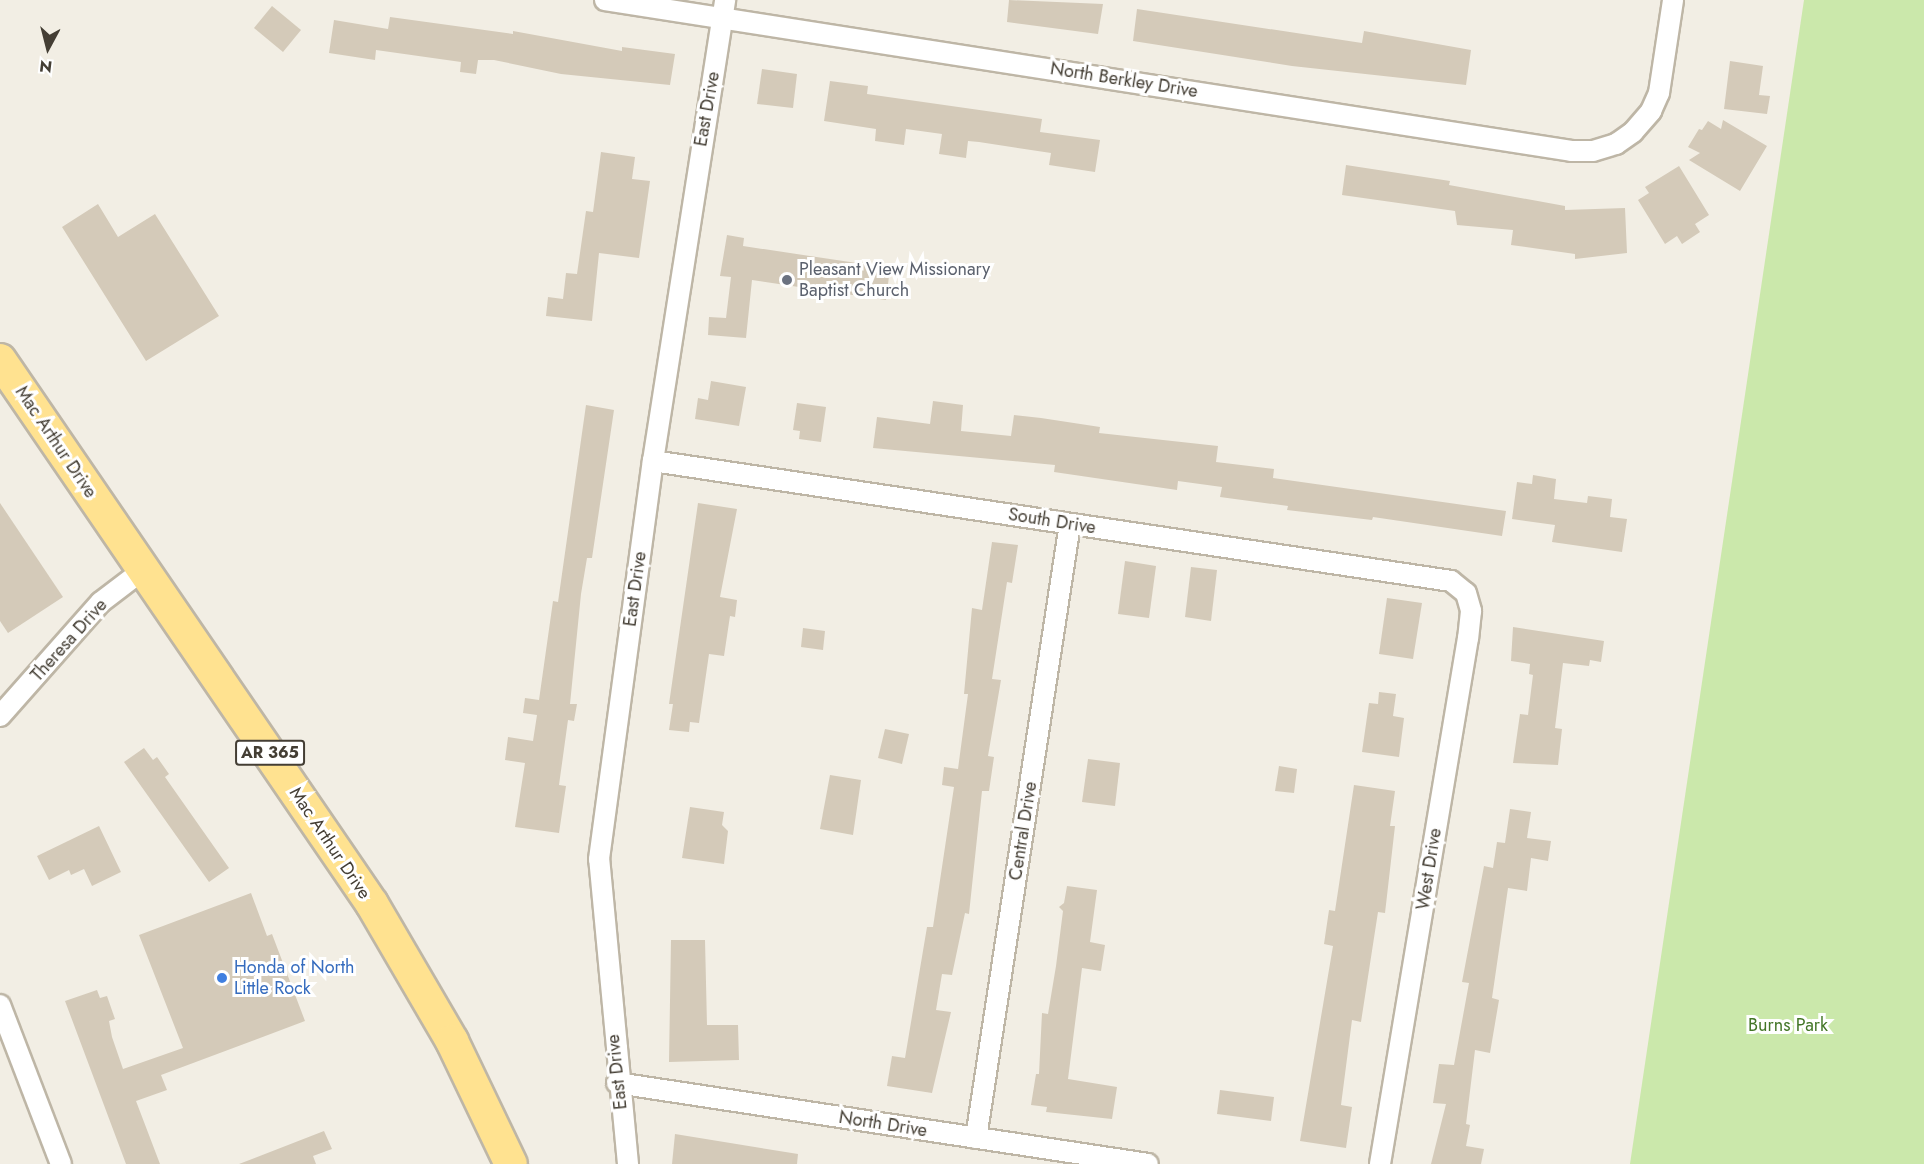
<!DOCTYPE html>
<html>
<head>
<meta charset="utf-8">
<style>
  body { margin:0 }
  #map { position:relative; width:1924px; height:1164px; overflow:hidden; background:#f2eee4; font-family:Jost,sans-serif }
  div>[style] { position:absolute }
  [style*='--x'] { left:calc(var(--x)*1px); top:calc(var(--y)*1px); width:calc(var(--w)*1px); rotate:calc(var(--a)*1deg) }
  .green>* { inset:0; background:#cbe8ab }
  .building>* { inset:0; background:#d4cab9 }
  .roads { filter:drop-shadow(2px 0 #beb6a6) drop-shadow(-2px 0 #beb6a6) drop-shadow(0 2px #beb6a6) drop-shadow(0 -2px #beb6a6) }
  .minor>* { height:20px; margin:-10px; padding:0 10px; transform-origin:10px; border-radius:10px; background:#fff }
  .primary>* { height:32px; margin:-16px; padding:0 16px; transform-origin:16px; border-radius:16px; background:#ffe290 }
  .dots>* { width:16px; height:16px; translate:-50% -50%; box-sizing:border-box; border:3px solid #fff; border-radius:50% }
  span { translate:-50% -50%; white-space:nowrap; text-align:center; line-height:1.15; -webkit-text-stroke:6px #fff; paint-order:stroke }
  .shield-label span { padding:2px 4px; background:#fff; border:2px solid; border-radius:4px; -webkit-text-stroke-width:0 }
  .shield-label { font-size:16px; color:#443e34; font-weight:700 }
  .street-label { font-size:18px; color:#443e34 }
  .worship-label { font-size:18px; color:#5b616d }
  .left { translate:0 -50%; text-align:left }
  .shop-label { font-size:18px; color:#366cbe }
  .park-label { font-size:18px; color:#437627 }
  .north { position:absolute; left:18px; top:18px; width:60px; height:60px; -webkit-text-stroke:4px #fff; paint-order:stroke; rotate:187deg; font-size:16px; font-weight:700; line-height:24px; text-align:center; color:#443e34 }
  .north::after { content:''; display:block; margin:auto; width:21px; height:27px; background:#443e34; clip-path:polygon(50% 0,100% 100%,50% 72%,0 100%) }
</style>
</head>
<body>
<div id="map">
  <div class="green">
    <div style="clip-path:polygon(1804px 0,1924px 0,1924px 1164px,1630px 1164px)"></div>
  </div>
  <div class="building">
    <div style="clip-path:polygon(1009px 0,1103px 4px,1098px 34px,1007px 22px)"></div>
    <div style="clip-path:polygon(272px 6px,301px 30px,283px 52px,254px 28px)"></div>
    <div style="clip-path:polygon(1137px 9px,1362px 43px,1364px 31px,1471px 50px,1466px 85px,1292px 66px,1133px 41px)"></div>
    <div style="clip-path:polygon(390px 17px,513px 34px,513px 31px,622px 51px,622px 47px,675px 54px,670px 85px,561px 74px,494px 60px,478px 60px,476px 74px,460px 72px,461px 62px,376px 50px,375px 60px,329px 53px,334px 20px,388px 29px)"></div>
    <div style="clip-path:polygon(1730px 61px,1763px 66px,1759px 95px,1770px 96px,1767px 114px,1724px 109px)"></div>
    <div style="clip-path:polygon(762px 69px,797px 74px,793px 108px,757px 104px)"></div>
    <div style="clip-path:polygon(830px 81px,868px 86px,867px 94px,1042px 119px,1040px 132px,1100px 140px,1095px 172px,1049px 165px,1051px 153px,979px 142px,968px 141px,966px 158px,939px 154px,942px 134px,906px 129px,904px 145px,875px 141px,876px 129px,824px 121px)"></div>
    <div style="clip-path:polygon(1723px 120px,1767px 146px,1740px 191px,1689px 160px,1700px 153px,1688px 147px,1699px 129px,1702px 130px,1708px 121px,1721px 129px)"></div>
    <div style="clip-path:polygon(601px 152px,635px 157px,632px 179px,650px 181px,639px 258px,599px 253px,592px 321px,546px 316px,548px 297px,563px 299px,566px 273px,577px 274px,586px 211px,593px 212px)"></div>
    <div style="clip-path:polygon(1346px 165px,1450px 181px,1449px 185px,1565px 206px,1565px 210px,1625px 208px,1627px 253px,1575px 259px,1575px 254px,1511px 245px,1513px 230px,1457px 225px,1455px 211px,1342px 195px)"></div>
    <div style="clip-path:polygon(1679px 166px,1709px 215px,1695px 224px,1700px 232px,1682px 244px,1677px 236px,1665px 244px,1638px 200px,1649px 193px,1645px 187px)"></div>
    <div style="clip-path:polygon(98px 204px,118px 237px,155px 214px,219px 316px,146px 361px,62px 227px)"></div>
    <div style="clip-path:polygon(727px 235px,744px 238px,743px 246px,890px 268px,886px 300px,752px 280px,746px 338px,708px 335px,709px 317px,726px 318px,731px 277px,720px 276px)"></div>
    <div style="clip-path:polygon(711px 381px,746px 387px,739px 426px,695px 419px,698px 398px,708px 400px)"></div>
    <div style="clip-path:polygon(933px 401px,963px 405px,961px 431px,1011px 436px,1014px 415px,1041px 418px,1100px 427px,1099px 433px,1218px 446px,1216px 462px,1274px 469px,1273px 478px,1506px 511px,1502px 536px,1373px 517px,1372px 520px,1287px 510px,1288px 506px,1220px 497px,1222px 487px,1178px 481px,1177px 490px,1054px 472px,1055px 465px,873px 448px,877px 417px,930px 424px)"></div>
    <div style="clip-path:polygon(797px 403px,826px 407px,821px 442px,799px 439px,800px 431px,793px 430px)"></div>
    <div style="clip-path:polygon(586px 405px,614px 410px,592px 558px,587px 558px,581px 594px,570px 704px,577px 704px,574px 721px,568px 720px,559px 785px,566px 786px,559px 833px,515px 827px,525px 763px,505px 760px,508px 737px,533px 741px,537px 715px,523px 713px,525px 698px,539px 700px,553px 601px,558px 602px)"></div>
    <div style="clip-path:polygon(1533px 475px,1556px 479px,1554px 499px,1587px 503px,1588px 496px,1612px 499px,1610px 517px,1627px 519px,1622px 552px,1552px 542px,1555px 525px,1512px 519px,1517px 482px,1532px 484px)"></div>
    <div style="clip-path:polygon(0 503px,63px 597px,8px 633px,0 621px)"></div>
    <div style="clip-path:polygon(698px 503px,737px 509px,720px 597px,737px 600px,735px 617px,730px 616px,724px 656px,709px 654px,699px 723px,690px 722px,689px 732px,669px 730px,673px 704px,669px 704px)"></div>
    <div style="clip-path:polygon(992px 542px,1018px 545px,1012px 583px,1007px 582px,992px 679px,1001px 680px,988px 756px,994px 757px,989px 791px,982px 791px,969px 914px,965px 913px,952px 975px,942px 974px,936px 1010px,951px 1012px,932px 1093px,887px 1086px,892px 1056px,905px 1058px,927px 927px,933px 927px,954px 787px,942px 785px,944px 767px,958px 769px,968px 694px,964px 694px,972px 608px,982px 610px)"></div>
    <div style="clip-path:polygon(1125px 561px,1156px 566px,1149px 618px,1118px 614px)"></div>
    <div style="clip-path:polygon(1191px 567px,1217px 570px,1211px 621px,1185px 617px)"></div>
    <div style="clip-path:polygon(1387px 598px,1422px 603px,1413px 659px,1379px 654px)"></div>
    <div style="clip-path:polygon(1513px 627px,1604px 641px,1601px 662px,1590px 660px,1589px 666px,1563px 663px,1555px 728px,1562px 729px,1558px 765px,1513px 763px,1520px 714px,1528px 715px,1533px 675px,1529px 674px,1530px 664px,1511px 661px)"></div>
    <div style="clip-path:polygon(803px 628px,825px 631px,823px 650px,801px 647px)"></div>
    <div style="clip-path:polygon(1379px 692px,1396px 694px,1393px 716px,1404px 718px,1399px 757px,1362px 752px,1369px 703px,1378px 704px)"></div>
    <div style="clip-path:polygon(885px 729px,909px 734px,902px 764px,878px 758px)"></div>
    <div style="clip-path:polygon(144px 748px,153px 760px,157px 757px,169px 774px,165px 777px,229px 868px,209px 882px,124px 762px)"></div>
    <div style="clip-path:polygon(1088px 759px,1120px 763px,1115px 806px,1082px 802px)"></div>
    <div style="clip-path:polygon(1279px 766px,1297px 769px,1294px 793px,1275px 791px)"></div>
    <div style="clip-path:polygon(830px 775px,861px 780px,853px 835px,820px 829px)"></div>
    <div style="clip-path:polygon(1354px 785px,1395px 791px,1390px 826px,1395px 826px,1385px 913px,1378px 912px,1361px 1022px,1352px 1020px,1341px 1105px,1352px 1107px,1346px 1148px,1300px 1141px,1333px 946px,1324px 944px,1329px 910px,1335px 911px)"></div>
    <div style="clip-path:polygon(690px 807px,724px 812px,722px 825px,728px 831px,724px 864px,682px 858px)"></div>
    <div style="clip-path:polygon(1510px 809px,1531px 812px,1527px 838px,1551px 841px,1548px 861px,1531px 858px,1527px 891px,1508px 888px,1492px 998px,1499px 1000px,1490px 1053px,1475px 1050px,1466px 1124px,1470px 1125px,1466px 1146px,1484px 1149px,1481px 1164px,1431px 1164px,1446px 1104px,1433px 1103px,1439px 1064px,1454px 1065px,1469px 983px,1462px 982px,1484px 866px,1493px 868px,1497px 842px,1505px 843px)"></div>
    <div style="clip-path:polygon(99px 826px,121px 872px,92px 886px,84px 869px,71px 875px,69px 870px,49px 880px,37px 856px)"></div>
    <div style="clip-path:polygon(1067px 886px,1097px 890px,1090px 942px,1105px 945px,1101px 971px,1082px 968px,1068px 1079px,1117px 1087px,1112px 1119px,1046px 1112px,1047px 1107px,1031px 1105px,1036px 1074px,1039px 1074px,1042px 1013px,1048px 1014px,1056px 966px,1063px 911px,1059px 907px,1064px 903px)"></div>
    <div style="clip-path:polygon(251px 893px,267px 936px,272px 934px,305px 1021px,161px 1075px,167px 1090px,136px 1101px,160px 1164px,126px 1164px,65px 1001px,97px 990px,100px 998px,107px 996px,115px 1019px,109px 1021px,112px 1037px,123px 1069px,183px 1048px,139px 935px)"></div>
    <div style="clip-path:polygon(671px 940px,705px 940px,707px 1025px,738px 1025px,739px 1060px,669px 1062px)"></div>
    <div style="clip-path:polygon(1220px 1090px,1274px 1097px,1271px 1121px,1217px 1114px)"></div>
    <div style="clip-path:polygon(324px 1131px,332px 1149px,313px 1156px,316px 1164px,239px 1164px)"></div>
    <div style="clip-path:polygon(675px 1134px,798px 1154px,797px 1164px,672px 1164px)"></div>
  </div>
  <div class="roads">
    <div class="minor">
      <div style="--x:605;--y:0;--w:978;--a:8.88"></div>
      <div style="--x:1571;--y:151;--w:22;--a:0"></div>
      <div style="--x:1593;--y:151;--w:24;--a:-17"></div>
      <div style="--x:1616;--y:144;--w:21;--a:-35"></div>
      <div style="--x:1633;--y:132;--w:28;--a:-49"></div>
      <div style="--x:1651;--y:111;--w:20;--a:-66"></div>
      <div style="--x:1659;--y:93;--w:94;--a:-81.4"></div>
      <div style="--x:653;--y:461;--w:807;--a:8.55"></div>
      <div style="--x:1451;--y:581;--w:19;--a:39"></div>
      <div style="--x:1466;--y:593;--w:19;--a:74"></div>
      <div style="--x:1471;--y:611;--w:27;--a:96"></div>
      <div style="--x:1468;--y:638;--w:533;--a:99.5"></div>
      <div style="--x:0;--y:716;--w:152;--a:-48.5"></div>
      <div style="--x:101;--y:602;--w:53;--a:-37.3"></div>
      <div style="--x:0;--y:1005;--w:170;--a:69"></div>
      <div style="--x:617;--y:1083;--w:537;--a:8.67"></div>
      <div style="--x:976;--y:1138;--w:621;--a:-81.3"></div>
      <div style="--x:628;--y:1164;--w:306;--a:-95.4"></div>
      <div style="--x:599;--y:859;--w:402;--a:-82.3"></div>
      <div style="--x:653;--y:461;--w:467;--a:-81.1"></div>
    </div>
    <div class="primary">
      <div style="--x:0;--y:360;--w:659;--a:55.63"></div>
      <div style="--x:372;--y:904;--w:159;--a:59.7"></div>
      <div style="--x:452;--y:1041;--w:136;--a:64.4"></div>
    </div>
  </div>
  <div class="dots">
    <div style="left:787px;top:280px;background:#6b7280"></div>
    <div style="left:222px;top:978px;background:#3f7fe0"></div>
  </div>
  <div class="shield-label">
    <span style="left:270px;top:753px">AR 365</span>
  </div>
  <div class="street-label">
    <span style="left:1124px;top:80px;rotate:9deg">North Berkley Drive</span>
    <span style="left:707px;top:109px;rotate:-80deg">East Drive</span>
    <span style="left:56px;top:442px;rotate:56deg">Mac Arthur Drive</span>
    <span style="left:1052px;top:521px;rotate:9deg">South Drive</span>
    <span style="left:635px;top:589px;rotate:-82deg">East Drive</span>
    <span style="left:69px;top:640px;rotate:-48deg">Theresa Drive</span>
    <span style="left:1023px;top:831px;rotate:-81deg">Central Drive</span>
    <span style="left:330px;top:843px;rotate:56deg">Mac Arthur Drive</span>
    <span style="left:1429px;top:869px;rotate:-81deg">West Drive</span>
    <span style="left:617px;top:1072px;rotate:-96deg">East Drive</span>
    <span style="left:883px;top:1124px;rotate:9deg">North Drive</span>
  </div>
  <div class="worship-label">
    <span class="left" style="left:799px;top:280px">Pleasant View Missionary<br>Baptist Church</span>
  </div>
  <div class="shop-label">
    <span class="left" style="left:234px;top:978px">Honda of North<br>Little Rock</span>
  </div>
  <div class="park-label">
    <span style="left:1788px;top:1025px">Burns Park</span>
  </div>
  <div class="north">N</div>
</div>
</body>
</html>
